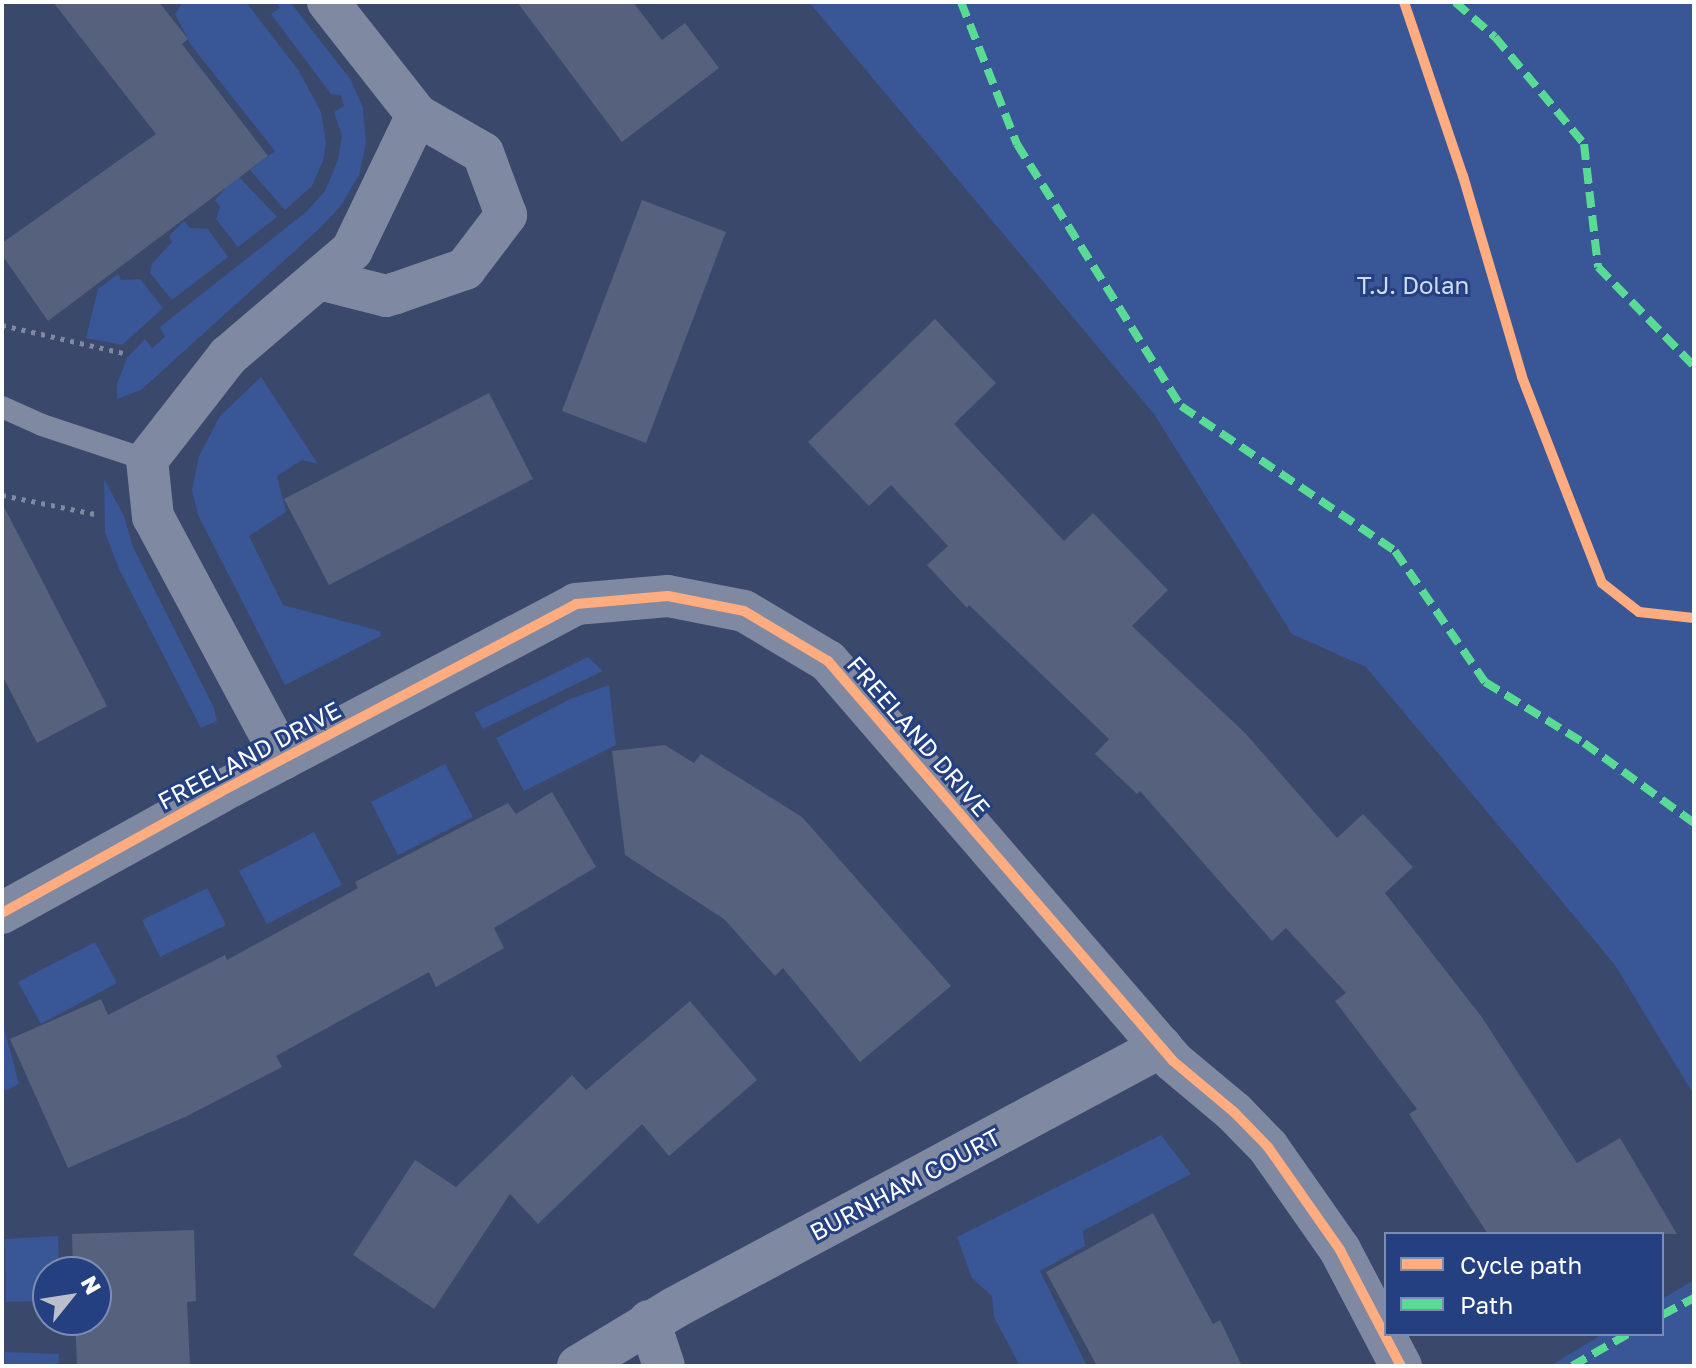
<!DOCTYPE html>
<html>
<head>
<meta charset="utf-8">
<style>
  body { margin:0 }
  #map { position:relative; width:1696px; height:1368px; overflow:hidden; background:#3a486b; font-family:"Golos Text",sans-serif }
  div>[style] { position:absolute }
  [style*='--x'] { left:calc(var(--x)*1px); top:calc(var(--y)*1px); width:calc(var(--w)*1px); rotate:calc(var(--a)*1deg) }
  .green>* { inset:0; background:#395697 }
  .building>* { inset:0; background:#55617d }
  .path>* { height:5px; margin-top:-2.5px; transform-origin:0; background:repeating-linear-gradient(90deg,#8089a2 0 4px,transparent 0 10px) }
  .lane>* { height:22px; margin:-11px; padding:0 11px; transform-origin:11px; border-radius:11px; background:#8089a2 }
  .street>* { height:42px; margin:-21px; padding:0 21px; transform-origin:21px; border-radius:21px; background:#8089a2 }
  .quiet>* { height:8px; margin-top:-4px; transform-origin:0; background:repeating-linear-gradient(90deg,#5adb95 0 16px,transparent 0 24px) }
  .cycleway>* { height:10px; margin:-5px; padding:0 5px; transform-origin:5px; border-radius:5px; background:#ffac80 }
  span { translate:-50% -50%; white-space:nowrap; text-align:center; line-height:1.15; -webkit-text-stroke:6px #254080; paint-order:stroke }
  .park-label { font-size:24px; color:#cfdbf5 }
  .street-label { font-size:24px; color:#fff }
  .frame { position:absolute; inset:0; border:4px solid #fff; pointer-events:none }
  .legend { position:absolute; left:1384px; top:1232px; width:280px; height:104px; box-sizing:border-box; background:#254080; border:2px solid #7c8cb3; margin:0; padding:10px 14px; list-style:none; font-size:24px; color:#fff }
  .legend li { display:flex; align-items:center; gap:16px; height:40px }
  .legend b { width:40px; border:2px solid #7c8cb3 }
  .north { position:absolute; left:32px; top:1256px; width:80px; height:80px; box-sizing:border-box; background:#254080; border:2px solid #7c8cb3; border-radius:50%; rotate:60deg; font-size:22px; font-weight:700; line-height:32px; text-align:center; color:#fff }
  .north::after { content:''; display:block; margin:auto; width:28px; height:36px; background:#babfcb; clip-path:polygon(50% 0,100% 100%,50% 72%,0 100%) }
</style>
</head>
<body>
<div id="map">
  <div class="green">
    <div style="clip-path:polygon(183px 2px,246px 2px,299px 71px,321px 112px,326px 143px,323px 161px,312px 186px,285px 210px,250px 170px,275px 151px,191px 45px,175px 14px)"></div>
    <div style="clip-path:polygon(275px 2px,290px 2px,351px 80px,363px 108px,366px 143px,359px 175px,340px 207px,319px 229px,141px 390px,117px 399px,117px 384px,127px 358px,145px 339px,152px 348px,165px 337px,160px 327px,306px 212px,325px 191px,338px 160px,342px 136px,334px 112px,344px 106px,341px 95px,331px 94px,271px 14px,280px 8px)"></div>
    <div style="clip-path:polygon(809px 2px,1694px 2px,1694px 1095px,1615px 965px,1366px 667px,1292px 634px,1154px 414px)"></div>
    <div style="clip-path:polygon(237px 175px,277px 217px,238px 247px,216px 219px,220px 207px,215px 200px)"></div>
    <div style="clip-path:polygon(184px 221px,190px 228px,208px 229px,228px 257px,172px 300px,150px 273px,152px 264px,172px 242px,169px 236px)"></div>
    <div style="clip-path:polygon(118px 274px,121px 280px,140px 279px,163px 308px,122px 345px,86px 338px,98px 289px)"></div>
    <div style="clip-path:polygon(261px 377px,318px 464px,302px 460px,277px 476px,286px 512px,249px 536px,283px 605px,380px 631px,381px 636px,285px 685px,198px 515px,192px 490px,199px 456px,220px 416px)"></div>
    <div style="clip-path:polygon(104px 479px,124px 516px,133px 547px,214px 708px,217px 721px,201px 728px,119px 569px,105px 532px)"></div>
    <div style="clip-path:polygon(588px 657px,603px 671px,483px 729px,474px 713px)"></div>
    <div style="clip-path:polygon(609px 685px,616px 745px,524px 791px,496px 738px,570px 699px)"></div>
    <div style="clip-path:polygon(445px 764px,473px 817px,398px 855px,371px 802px)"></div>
    <div style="clip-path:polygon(314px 832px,342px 885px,267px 924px,239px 871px)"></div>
    <div style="clip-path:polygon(207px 888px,226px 925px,160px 957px,142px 920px)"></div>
    <div style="clip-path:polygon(95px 942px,117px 983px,41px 1024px,18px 982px)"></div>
    <div style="clip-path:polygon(2px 1021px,19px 1084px,2px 1092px)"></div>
    <div style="clip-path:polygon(1161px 1135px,1191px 1174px,1083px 1231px,1085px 1246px,1040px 1271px,1086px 1364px,1020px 1366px,994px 1317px,992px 1296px,972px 1278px,957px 1237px)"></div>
    <div style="clip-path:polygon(58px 1236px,59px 1272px,48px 1272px,48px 1301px,6px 1302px,5px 1239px)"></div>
    <div style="clip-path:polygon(1694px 1280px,1694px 1366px,1550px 1366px,1603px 1334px,1662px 1334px,1662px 1299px)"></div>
    <div style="clip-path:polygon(5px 1352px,59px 1354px,58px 1366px,5px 1366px)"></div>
  </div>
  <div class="building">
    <div style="clip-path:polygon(53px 2px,159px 2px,188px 39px,182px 44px,268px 156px,48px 321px,2px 255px,2px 243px,156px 134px)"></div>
    <div style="clip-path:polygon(517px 2px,633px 2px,662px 40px,685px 23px,719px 68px,622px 142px)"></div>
    <div style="clip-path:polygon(642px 200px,726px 232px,646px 443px,562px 411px)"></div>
    <div style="clip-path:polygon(935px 319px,996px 383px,954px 424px,1064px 541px,1093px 513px,1168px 590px,1132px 626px,1246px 734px,1337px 838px,1363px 814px,1413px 867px,1385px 893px,1481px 1016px,1577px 1163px,1620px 1138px,1677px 1234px,1488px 1234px,1409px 1114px,1417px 1109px,1335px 1001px,1346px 993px,1286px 928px,1272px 941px,1140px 791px,1137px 794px,1095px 754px,1109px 739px,969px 605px,967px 608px,927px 565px,948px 546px,891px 485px,869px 506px,808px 442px)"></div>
    <div style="clip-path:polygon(489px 393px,533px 479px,329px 585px,284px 499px)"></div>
    <div style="clip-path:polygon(2px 503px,107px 706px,37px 743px,2px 675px)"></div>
    <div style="clip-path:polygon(665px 745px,694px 763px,701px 754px,802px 817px,951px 986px,860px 1062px,783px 968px,775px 976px,724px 919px,625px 855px,612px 751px)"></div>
    <div style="clip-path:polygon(552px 792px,596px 867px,494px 928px,504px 948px,436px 987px,429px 972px,276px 1056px,282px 1067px,187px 1116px,68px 1168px,10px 1039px,101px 999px,108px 1015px,225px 955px,227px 960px,358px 888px,355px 882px,508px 803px,516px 814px)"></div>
    <div style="clip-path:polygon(690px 1001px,757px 1080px,669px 1156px,642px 1124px,538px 1224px,510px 1194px,434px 1309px,353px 1255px,415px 1160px,456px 1187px,572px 1075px,586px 1090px)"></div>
    <div style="clip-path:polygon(1153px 1213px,1213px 1324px,1220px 1320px,1242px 1366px,1097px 1366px,1046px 1272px)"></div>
    <div style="clip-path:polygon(194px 1230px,196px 1301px,187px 1302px,190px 1366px,77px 1366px,75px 1320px,96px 1320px,96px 1272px,73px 1272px,72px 1234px)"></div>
  </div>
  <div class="path">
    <div style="--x:2;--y:325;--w:124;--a:13"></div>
    <div style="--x:2;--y:495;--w:95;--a:11.5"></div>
  </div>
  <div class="lane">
    <div style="--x:2;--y:407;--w:44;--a:24.2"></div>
    <div style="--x:42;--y:425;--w:111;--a:18.4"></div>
  </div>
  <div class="street">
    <div style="--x:319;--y:279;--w:69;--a:14.2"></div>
    <div style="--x:386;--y:296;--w:10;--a:-17"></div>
    <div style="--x:396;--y:293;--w:73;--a:-19.2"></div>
    <div style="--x:465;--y:269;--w:68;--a:-52.8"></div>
    <div style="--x:506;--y:215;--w:66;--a:-110.4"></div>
    <div style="--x:483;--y:153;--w:76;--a:-150.1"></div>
    <div style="--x:283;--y:759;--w:275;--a:-118.2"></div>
    <div style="--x:153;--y:517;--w:57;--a:-96"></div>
    <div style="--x:147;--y:460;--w:132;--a:-52.1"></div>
    <div style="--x:228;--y:356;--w:163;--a:-40.5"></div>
    <div style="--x:352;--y:250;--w:150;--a:-64.3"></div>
    <div style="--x:417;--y:115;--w:144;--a:-128.2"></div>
    <div style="--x:2;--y:913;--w:249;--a:-29"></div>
    <div style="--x:220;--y:792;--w:403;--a:-27.8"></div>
    <div style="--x:576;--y:604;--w:92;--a:-5"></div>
    <div style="--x:668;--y:596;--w:77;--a:11.2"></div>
    <div style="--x:744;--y:611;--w:98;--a:30.8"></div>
    <div style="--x:828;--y:661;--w:528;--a:49.22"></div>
    <div style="--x:1173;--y:1061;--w:80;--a:39.9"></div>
    <div style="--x:1234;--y:1112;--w:49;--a:45.8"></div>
    <div style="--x:1268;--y:1147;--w:126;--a:55"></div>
    <div style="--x:1340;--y:1250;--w:131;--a:62.3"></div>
    <div style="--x:649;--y:1321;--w:47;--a:71.6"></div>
    <div style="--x:578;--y:1366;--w:112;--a:-31.1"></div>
    <div style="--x:674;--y:1308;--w:553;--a:-28.19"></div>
  </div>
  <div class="quiet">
    <div style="--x:961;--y:2;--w:153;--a:68.5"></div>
    <div style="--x:1017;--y:144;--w:309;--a:58"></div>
    <div style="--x:1181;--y:406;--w:258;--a:34.1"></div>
    <div style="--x:1395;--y:551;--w:159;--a:55.5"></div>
    <div style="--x:1485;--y:682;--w:116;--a:31.6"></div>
    <div style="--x:1584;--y:743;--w:136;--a:36"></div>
    <div style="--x:1455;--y:2;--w:53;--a:41.2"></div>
    <div style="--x:1495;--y:37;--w:139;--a:50.2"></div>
    <div style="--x:1584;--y:144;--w:124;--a:83.5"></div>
    <div style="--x:1598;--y:267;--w:138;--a:45.9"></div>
    <div style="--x:1662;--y:1315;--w:36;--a:-28"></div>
    <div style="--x:1572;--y:1366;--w:64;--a:-29.7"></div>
  </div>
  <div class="cycleway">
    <div style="--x:1404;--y:2;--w:184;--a:71.3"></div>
    <div style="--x:1463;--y:176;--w:209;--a:73.6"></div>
    <div style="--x:1522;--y:377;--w:221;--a:68.8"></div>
    <div style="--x:1602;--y:583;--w:47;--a:38.1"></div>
    <div style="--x:1639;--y:612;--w:55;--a:6.2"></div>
    <div style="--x:2;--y:913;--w:249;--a:-29"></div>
    <div style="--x:220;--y:792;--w:403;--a:-27.8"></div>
    <div style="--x:576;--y:604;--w:92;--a:-5"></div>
    <div style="--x:668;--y:596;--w:77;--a:11.2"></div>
    <div style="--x:744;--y:611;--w:98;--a:30.8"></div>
    <div style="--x:828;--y:661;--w:528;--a:49.22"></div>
    <div style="--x:1173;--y:1061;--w:80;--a:39.9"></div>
    <div style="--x:1234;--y:1112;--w:49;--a:45.8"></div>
    <div style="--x:1268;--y:1147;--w:126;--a:55"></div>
    <div style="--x:1340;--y:1250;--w:131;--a:62.3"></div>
  </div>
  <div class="park-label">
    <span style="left:1413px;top:285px">T.J. Dolan</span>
  </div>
  <div class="street-label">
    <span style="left:919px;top:736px;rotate:49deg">FREELAND DRIVE</span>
    <span style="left:249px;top:755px;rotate:-28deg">FREELAND DRIVE</span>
    <span style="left:905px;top:1184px;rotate:-28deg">BURNHAM COURT</span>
  </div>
  <div class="frame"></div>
  <ul class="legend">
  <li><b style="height:10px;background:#ffac80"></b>Cycle path</li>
  <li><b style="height:10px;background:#5adb95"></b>Path</li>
  </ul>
  <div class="north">N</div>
</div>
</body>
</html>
